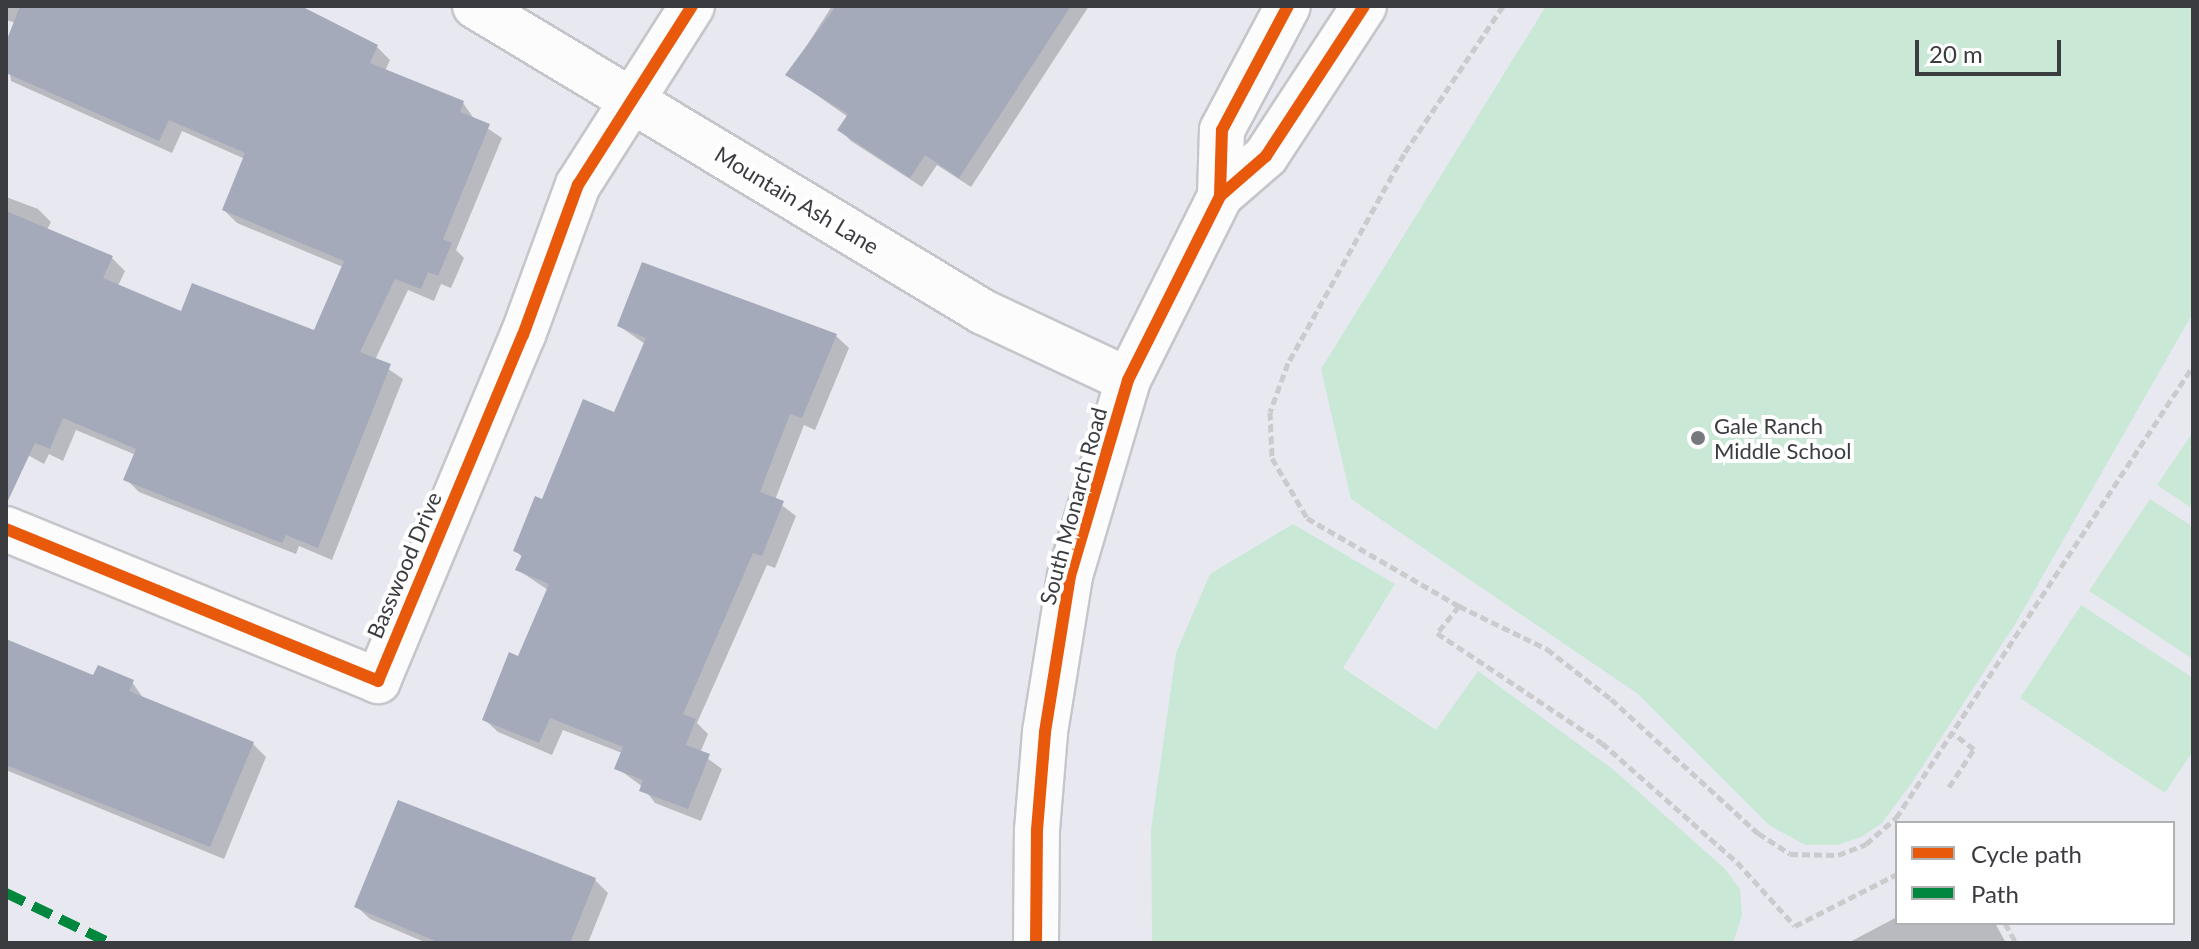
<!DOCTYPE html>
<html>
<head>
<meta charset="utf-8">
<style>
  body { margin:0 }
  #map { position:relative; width:2199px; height:949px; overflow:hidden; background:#e8e9f0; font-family:Lato,sans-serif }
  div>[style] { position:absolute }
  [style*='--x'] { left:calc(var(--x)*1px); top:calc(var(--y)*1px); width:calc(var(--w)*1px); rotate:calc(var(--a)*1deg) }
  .green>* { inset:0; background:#cae8d6 }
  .shadow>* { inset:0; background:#0003 }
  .building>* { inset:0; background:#a5aaba }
  .path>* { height:5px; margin-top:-2.5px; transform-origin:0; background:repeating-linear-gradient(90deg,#cbcbcd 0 8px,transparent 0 12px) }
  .roads { filter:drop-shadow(2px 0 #c5c6cb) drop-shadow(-2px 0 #c5c6cb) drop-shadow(0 2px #c5c6cb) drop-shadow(0 -2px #c5c6cb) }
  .street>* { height:44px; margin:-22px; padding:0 22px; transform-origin:22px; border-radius:22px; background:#fcfcfd }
  .secondary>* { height:44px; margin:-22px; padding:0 22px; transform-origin:22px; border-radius:22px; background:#fcfcfd }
  .quiet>* { height:10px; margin-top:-5px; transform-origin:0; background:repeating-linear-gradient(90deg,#00873e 0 20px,transparent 0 30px) }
  .cycleway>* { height:12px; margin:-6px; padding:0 6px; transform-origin:6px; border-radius:6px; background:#e8590c }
  .dots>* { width:22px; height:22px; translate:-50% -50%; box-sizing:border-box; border:4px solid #fff; border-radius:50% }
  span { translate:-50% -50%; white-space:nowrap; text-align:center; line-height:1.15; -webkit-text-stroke:8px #fff; paint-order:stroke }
  .street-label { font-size:22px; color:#3a3c40 }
  .poi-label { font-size:22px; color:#3a3c40 }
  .left { translate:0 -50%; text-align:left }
  .frame { position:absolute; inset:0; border:8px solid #3a3c40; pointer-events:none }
  .legend { position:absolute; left:1895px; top:821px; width:280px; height:104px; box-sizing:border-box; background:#fff; border:2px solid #b0b1b3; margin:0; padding:10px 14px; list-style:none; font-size:24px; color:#3a3c40 }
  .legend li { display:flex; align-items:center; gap:16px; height:40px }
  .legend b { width:40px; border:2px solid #b0b1b3 }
  .scale { position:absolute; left:1915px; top:40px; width:146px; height:36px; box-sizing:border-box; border:4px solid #3a3c40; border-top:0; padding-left:10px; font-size:24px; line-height:28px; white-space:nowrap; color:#3a3c40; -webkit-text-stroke:6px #fff; paint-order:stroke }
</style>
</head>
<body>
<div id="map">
  <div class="green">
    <div style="clip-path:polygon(1546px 6px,2193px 6px,2193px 313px,2017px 621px,1913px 781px,1882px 823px,1861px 837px,1838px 845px,1806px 845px,1770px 826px,1638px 694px,1351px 499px,1321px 369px)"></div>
    <div style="clip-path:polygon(2193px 432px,2193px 509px,2157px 485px)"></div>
    <div style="clip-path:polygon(2150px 499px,2193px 527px,2193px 659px,2089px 591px)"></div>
    <div style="clip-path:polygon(1293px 524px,1395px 584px,1343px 668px,1436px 730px,1478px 671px,1614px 770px,1725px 869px,1740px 889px,1742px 915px,1733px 943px,1152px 943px,1151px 829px,1176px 653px,1210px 574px)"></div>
    <div style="clip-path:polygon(2081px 605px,2193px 678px,2193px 751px,2165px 793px,2020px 698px)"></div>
  </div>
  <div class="shadow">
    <div style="clip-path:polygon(6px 6px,286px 6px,377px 47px,390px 60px,385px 71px,463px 103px,475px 120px,502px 138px,456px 250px,464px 258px,451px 288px,441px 284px,434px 301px,408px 290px,375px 360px,403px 379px,332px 560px,299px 546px,296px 554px,139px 492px,126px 479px,136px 455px,76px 430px,63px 461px,49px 454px,44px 464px,6px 443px,6px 197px,38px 209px,51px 222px,47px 230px,112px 258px,125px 271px,118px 286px,182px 314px,315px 332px,343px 267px,237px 223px,224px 210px,245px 159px,182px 131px,172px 153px,11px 81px,6px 47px,16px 23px,6px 20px)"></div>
    <div style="clip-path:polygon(832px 6px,1089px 6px,971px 187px,937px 165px,922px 187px,851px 141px,840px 130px,848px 117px,788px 75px)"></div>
    <div style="clip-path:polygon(619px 326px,835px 335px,849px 348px,815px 430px,804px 425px,775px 500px,796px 516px,775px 568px,767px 565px,697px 723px,708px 734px,700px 753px,722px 769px,701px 821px,655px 803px,643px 787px,617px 768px,622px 753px,563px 730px,552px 755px,498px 732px,484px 719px,519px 659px,548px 590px,518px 570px,523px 558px,515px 550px,544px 501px,615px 415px,645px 344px)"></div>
    <div style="clip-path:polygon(6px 643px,95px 678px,132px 682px,144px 699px,253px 744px,266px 757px,224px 859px,6px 770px)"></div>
    <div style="clip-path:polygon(594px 879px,608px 893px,588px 943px,427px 943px,370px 919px,356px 906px)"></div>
    <div style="clip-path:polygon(1897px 917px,1897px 923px,1995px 923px,2006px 943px,1848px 943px)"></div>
  </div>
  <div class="building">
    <div style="clip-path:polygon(20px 6px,301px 6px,378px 45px,370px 63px,464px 101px,460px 112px,490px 124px,443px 239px,452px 243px,438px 276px,428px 272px,421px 289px,395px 279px,360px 352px,391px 364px,318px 548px,286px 535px,282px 543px,123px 480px,136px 449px,63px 418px,50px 449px,35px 443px,6px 505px,6px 211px,113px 256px,103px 278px,181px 311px,192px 283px,314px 330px,344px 261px,222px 210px,245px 153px,169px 120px,159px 141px,6px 73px,6px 42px)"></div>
    <div style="clip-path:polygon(836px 6px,1071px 6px,959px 178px,925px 155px,910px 178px,837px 130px,848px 114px,785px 75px)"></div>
    <div style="clip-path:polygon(642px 262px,837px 334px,802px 418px,790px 414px,760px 492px,784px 501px,762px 556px,753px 553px,683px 714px,696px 719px,686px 745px,710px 754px,688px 809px,639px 791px,643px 780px,614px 769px,623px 747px,550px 718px,539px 743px,482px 720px,509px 652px,518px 656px,549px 584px,515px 570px,522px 555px,513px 551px,535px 496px,542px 499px,583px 399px,614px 412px,646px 338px,617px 326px)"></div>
    <div style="clip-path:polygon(6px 639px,93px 675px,98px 665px,134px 680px,129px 691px,254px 742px,210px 847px,6px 765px)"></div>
    <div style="clip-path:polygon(398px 800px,596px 878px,570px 943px,440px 943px,354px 907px)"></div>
  </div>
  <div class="path">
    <div style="--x:1503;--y:6;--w:178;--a:123.8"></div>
    <div style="--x:1404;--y:154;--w:239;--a:119"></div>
    <div style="--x:1288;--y:363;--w:52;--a:110.2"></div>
    <div style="--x:1270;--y:412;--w:46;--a:87.5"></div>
    <div style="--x:1272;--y:458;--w:69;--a:59.7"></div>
    <div style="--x:1307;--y:518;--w:176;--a:30.1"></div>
    <div style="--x:1459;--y:606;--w:98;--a:26"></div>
    <div style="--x:1547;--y:649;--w:81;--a:38"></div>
    <div style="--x:1611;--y:699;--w:199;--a:42.4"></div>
    <div style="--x:1758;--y:833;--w:38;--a:33"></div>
    <div style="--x:1790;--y:854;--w:48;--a:1.2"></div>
    <div style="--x:1838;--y:855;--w:30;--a:-21"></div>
    <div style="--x:1866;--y:844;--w:40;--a:-41"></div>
    <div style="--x:1896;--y:818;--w:541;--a:-56.69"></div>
    <div style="--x:1459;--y:606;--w:35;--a:129"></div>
    <div style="--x:1437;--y:633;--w:198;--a:33.7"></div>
    <div style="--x:1602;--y:743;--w:180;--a:41.4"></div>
    <div style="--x:1737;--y:862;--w:86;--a:47.8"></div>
    <div style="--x:1795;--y:926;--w:114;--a:-27"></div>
    <div style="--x:1949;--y:787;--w:45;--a:-56.7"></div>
    <div style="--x:1974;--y:749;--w:25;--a:-143"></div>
    <div style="--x:2005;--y:923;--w:23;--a:61"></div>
  </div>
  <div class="roads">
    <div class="street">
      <div style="--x:475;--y:6;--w:593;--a:31.06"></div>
      <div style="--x:983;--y:312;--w:160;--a:25.1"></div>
      <div style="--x:6;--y:529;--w:402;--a:22.2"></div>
      <div style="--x:378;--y:681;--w:375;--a:-67.3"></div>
      <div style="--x:523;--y:335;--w:160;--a:-69.9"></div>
      <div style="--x:578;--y:185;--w:212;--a:-57.5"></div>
    </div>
    <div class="secondary">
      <div style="--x:1220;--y:196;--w:66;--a:-88.3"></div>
      <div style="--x:1222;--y:130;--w:140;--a:-62"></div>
      <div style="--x:1036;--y:943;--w:113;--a:-89.5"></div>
      <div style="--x:1037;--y:830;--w:98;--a:-85.3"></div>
      <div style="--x:1045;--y:732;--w:158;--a:-80.9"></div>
      <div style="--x:1070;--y:576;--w:204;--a:-73.5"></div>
      <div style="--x:1128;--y:380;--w:206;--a:-63.4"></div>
      <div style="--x:1220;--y:196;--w:61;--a:-41"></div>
      <div style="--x:1266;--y:156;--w:179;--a:-56.8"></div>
    </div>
  </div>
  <div class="quiet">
    <div style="--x:6;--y:893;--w:115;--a:25.7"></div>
  </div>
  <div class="cycleway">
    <div style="--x:1220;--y:196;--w:66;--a:-88.3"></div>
    <div style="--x:1222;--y:130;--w:140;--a:-62"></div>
    <div style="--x:6;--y:529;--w:402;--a:22.2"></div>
    <div style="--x:378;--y:681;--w:375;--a:-67.3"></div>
    <div style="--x:523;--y:335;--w:160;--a:-69.9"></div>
    <div style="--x:578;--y:185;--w:212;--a:-57.5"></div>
    <div style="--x:1036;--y:943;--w:113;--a:-89.5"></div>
    <div style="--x:1037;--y:830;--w:98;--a:-85.3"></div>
    <div style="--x:1045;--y:732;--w:158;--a:-80.9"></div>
    <div style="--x:1070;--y:576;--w:204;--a:-73.5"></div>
    <div style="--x:1128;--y:380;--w:206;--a:-63.4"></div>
    <div style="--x:1220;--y:196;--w:61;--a:-41"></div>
    <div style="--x:1266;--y:156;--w:179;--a:-56.8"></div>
  </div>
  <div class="dots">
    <div style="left:1698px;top:438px;background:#77797e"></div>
  </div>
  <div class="street-label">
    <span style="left:797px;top:200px;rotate:31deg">Mountain Ash Lane</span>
    <span style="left:1073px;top:506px;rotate:-75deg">South Monarch Road</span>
    <span style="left:404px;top:565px;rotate:-67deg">Basswood Drive</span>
  </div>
  <div class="poi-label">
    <span class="left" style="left:1714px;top:438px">Gale Ranch<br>Middle School</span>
  </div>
  <div class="frame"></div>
  <ul class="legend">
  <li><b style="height:10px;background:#e8590c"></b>Cycle path</li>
  <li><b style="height:10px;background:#00873e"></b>Path</li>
  </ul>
  <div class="scale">20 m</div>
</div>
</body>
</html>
